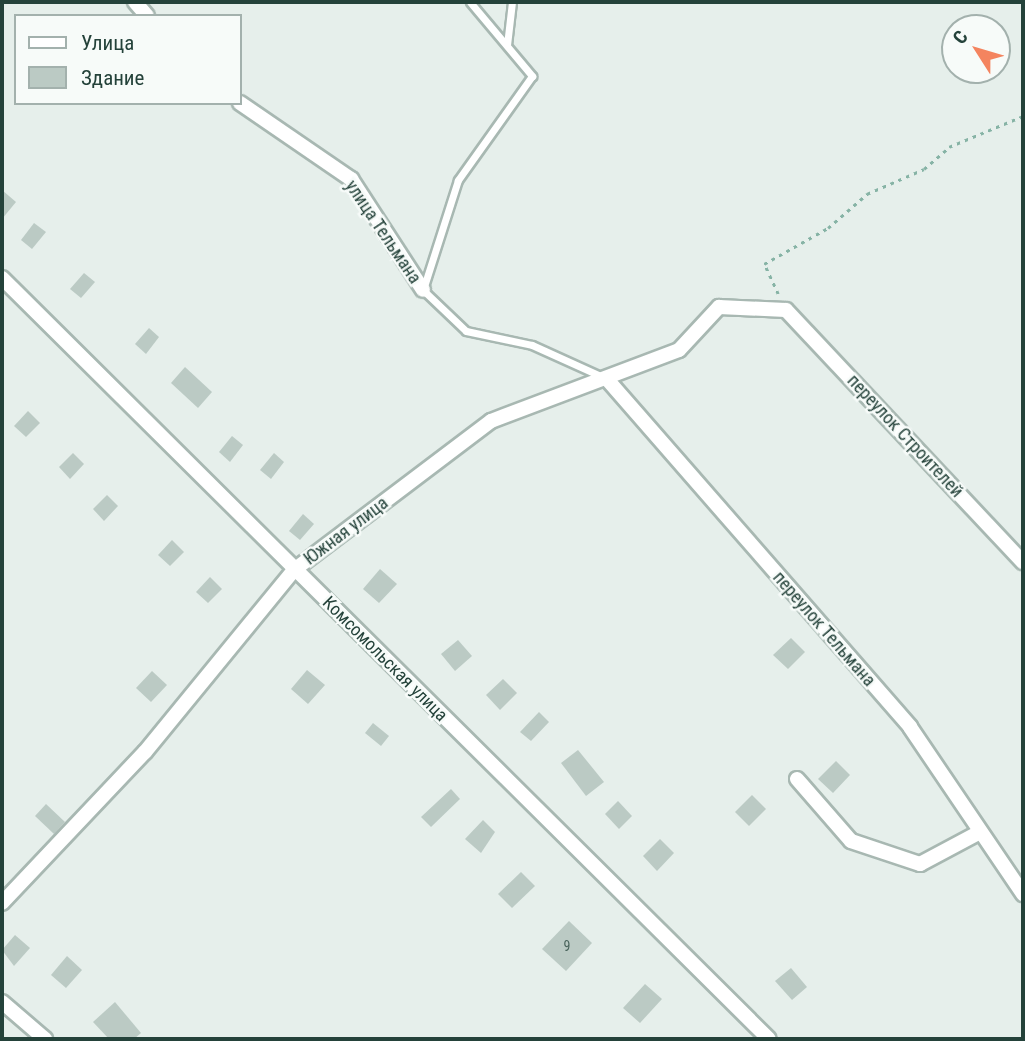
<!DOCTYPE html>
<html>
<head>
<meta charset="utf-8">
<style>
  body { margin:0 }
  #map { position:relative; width:1025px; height:1041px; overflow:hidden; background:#e6efeb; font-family:"Roboto Condensed",sans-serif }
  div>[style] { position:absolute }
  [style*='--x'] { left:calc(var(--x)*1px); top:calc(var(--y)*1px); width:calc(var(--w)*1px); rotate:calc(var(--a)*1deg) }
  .building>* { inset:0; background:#bbcac4 }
  .path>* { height:2.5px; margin-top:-1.25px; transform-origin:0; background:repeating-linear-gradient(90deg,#86b3a5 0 3.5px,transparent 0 8.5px) }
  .roads { filter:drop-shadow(2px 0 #a8b8b2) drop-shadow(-2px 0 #a8b8b2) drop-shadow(0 2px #a8b8b2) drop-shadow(0 -2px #a8b8b2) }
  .lane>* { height:7px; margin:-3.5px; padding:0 3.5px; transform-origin:3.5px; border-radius:3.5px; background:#fff }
  .street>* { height:14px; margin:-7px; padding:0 7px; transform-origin:7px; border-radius:7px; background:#fff }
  span { translate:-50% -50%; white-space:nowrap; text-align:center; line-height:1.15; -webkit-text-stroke:5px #f7fbf9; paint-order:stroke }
  .number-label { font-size:14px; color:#4a645c }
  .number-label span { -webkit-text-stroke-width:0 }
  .street-label { font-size:18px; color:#24423a }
  .frame { position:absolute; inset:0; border:4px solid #24423a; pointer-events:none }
  .legend { position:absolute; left:14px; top:14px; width:228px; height:91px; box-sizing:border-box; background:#f7fbf9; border:2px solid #a3b1ad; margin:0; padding:9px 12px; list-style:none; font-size:21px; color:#24423a }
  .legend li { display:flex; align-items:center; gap:14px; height:35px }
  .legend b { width:35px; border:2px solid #a3b1ad }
  .north { position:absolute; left:941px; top:14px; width:70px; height:70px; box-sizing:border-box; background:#f7fbf9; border:2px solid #a3b1ad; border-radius:50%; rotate:307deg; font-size:19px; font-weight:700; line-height:28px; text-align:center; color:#24423a }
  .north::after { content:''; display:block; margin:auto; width:24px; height:32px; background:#f4845f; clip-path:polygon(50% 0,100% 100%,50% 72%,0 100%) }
</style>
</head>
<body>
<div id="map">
  <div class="building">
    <div style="clip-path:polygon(2px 190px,16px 202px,2px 219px)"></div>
    <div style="clip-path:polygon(34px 223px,46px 232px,32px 249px,21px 240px)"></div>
    <div style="clip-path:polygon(84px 273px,95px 282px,81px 298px,70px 289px)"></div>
    <div style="clip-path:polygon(149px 328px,159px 337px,146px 354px,135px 344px)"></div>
    <div style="clip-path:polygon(185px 367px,212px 392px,198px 408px,171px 383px)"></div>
    <div style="clip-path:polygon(28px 411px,40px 423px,26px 437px,14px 426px)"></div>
    <div style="clip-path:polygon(232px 436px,243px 445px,230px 462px,219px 452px)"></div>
    <div style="clip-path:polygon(73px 453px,84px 464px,70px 479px,59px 467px)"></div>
    <div style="clip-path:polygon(274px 453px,284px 462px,271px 479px,260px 470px)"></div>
    <div style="clip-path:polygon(107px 495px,118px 506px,104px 521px,93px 509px)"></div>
    <div style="clip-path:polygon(303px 514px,314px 524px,300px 540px,289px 531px)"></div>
    <div style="clip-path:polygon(172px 540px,184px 552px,170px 566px,158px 555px)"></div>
    <div style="clip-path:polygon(380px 569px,397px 584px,379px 603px,363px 589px)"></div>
    <div style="clip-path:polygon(210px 577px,222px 589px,208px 603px,196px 592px)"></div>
    <div style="clip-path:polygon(791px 638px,805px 652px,788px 669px,773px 655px)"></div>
    <div style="clip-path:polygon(458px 640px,472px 656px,455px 671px,441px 654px)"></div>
    <div style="clip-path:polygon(307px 670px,325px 685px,308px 704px,291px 689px)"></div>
    <div style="clip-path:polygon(152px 671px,167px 685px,151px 702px,136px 688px)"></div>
    <div style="clip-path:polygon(503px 679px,517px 693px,500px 710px,486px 695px)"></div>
    <div style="clip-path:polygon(539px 712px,549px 722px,531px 741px,520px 732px)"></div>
    <div style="clip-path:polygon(373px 723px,389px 736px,381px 746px,365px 733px)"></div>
    <div style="clip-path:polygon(578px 750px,604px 782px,586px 796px,561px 763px)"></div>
    <div style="clip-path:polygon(836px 761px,850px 775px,833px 793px,818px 779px)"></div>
    <div style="clip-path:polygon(451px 789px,460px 799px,431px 827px,421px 817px)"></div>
    <div style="clip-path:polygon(752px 795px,766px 809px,749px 826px,735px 812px)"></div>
    <div style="clip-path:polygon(618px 801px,632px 816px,619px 829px,605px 814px)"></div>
    <div style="clip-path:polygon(46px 804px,65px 822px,54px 834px,35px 816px)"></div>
    <div style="clip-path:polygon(483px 820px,495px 832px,481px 853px,465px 839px)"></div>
    <div style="clip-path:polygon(660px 839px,674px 853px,657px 871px,643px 856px)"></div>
    <div style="clip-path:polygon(521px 872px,535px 886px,512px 908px,498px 894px)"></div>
    <div style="clip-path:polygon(569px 921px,592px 943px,566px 971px,542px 949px)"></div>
    <div style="clip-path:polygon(15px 935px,30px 948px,14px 966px,2px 950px)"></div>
    <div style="clip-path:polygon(67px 956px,82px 970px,66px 988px,51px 975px)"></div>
    <div style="clip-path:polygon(791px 968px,807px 987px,792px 1000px,775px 981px)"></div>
    <div style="clip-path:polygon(645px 984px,662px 999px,640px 1023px,623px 1008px)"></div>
    <div style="clip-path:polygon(115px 1002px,141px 1033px,134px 1039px,109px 1039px,93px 1022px)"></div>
  </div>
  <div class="path">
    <div style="--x:778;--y:294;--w:33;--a:-115"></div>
    <div style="--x:764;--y:264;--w:73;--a:-29.4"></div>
    <div style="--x:828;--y:228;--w:52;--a:-41.1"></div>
    <div style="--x:867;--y:194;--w:62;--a:-23.7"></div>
    <div style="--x:924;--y:169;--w:33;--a:-41"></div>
    <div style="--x:949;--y:147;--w:80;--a:-22.7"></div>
  </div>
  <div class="roads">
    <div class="lane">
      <div style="--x:470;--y:2;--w:97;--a:50"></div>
      <div style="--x:532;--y:76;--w:128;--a:125.4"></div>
      <div style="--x:458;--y:180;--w:115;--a:107.7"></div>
      <div style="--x:423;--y:290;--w:59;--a:43.6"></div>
      <div style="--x:466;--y:331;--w:67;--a:12"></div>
      <div style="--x:532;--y:345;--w:78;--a:24.3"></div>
      <div style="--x:507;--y:45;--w:43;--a:-83.4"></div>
    </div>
    <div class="street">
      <div style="--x:135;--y:2;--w:18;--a:49"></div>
      <div style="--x:240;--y:103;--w:135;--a:34.4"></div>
      <div style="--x:351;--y:179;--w:132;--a:57"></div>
      <div style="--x:2;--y:278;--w:1080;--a:44.78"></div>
      <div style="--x:606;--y:378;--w:463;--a:48.9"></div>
      <div style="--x:910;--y:727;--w:202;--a:55.9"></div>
      <div style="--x:797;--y:779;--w:82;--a:48.9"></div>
      <div style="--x:851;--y:841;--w:73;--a:18.4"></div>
      <div style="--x:920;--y:864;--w:68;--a:-28.1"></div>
      <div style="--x:2;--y:903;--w:208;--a:-46.6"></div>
      <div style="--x:145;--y:752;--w:235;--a:-50.7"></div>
      <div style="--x:294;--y:570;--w:247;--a:-37.1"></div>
      <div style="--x:491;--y:421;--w:201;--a:-20.7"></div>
      <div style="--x:679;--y:350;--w:59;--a:-47.1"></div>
      <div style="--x:719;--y:307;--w:67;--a:2.6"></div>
      <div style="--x:786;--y:310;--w:346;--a:46.8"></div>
      <div style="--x:2;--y:1002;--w:57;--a:40.7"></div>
    </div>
  </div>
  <div class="number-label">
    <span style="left:567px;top:946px">9</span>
  </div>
  <div class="street-label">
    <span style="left:383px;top:232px;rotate:56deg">улица Тельмана</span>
    <span style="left:905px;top:436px;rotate:47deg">переулок Строителей</span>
    <span style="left:346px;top:531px;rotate:-37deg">Южная улица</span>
    <span style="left:824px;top:629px;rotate:49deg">переулок Тельмана</span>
    <span style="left:385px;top:659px;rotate:45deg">Комсомольская улица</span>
  </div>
  <div class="frame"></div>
  <ul class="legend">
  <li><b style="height:9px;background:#fff"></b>Улица</li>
  <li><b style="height:19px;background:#bbcac4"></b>Здание</li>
  </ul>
  <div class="north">С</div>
</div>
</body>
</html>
